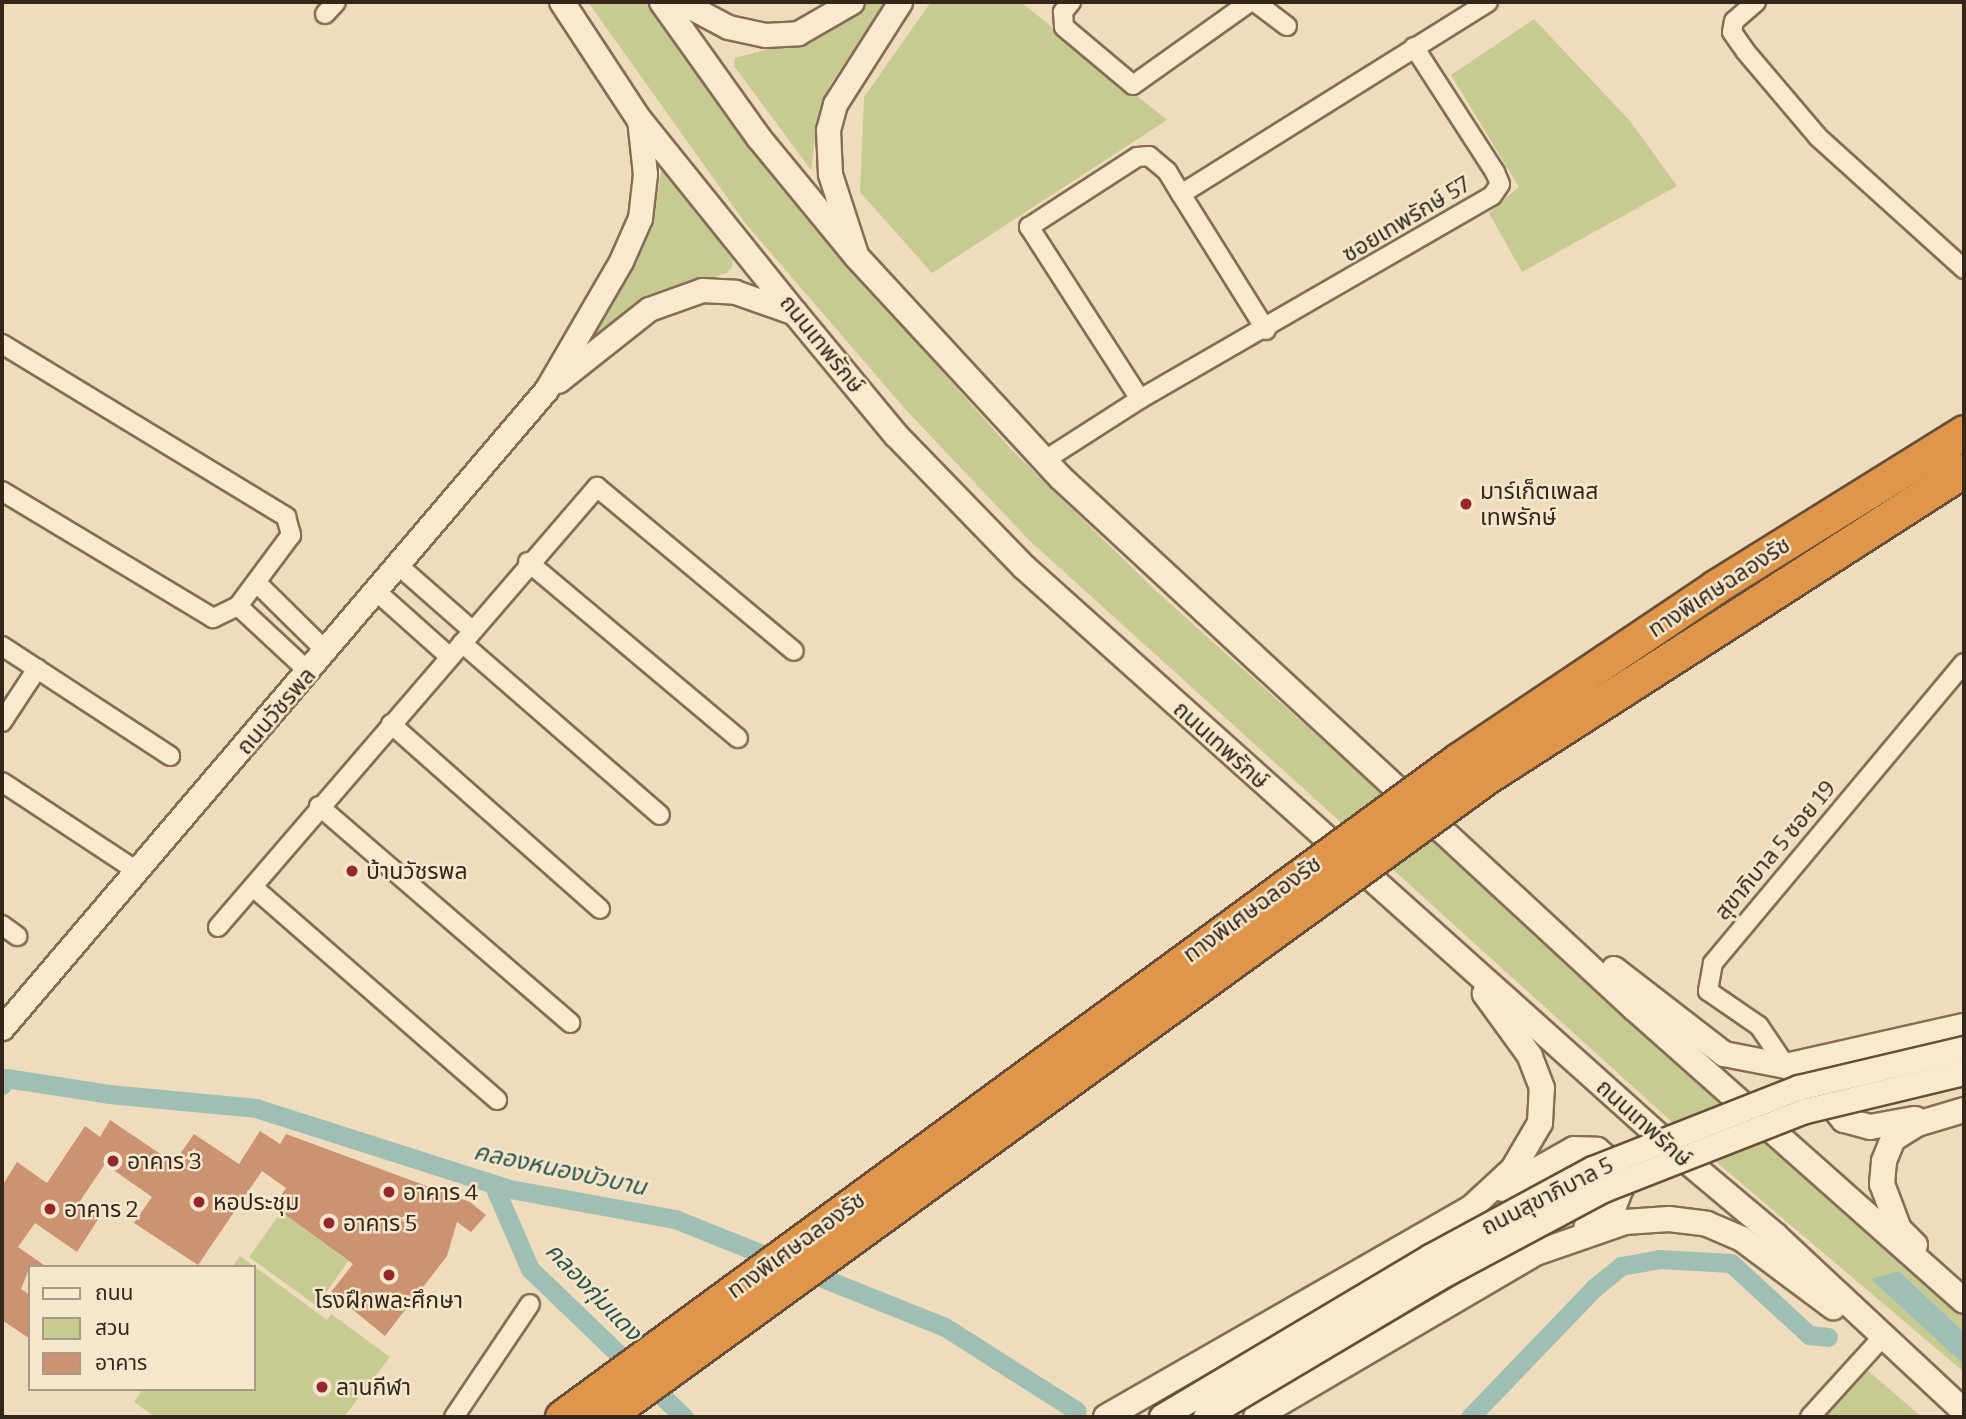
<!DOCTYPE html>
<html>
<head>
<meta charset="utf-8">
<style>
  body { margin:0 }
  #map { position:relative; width:1966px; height:1419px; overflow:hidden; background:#eedcbc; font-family:Bitter,"Noto Sans Thai",serif }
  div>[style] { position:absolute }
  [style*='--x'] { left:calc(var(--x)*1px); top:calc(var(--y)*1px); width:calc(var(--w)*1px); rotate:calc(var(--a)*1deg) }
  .green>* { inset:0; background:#c7cb91 }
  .water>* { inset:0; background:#a0bfb4 }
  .canal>* { height:19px; margin:-9.5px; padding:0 9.5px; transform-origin:9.5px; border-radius:9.5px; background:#a0bfb4 }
  .building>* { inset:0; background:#cc9372 }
  .roads { filter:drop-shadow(2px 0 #856d56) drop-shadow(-2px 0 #856d56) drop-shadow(0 2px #856d56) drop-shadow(0 -2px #856d56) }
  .minor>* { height:18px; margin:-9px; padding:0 9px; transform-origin:9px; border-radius:9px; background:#f9eacf }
  .tertiary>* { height:23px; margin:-11.5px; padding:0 11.5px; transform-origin:11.5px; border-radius:11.5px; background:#f9eacf }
  .secondary>* { height:24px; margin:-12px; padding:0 12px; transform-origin:12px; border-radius:12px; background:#f9eacf }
  .bridges { filter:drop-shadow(2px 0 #674e39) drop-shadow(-2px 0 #674e39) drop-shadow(0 2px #674e39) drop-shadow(0 -2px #674e39) }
  .secondary-bridge>* { height:24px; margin:-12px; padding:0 12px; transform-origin:12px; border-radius:12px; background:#f9eacf }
  .motorway-bridge>* { height:33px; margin:-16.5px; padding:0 16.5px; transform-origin:16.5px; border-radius:16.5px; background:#df964b }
  .dots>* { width:19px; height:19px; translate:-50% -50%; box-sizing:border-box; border:4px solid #f5e7cc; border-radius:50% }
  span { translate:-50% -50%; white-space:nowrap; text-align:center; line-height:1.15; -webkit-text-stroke:5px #f5e7cc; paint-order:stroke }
  .street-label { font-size:23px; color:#34261b }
  .poi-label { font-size:23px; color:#34261b }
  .left { translate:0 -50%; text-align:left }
  .water-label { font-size:24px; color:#2a544f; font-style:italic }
  .frame { position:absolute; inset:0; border:4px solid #34261b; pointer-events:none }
  .legend { position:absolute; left:28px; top:1265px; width:228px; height:126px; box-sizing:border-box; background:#f5e7cc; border:2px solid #a89a85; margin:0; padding:9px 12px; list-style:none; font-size:21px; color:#34261b }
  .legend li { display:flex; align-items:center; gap:14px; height:35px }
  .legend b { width:35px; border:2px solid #a89a85 }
</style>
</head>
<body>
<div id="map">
  <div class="green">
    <div style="clip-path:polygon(588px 2px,646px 2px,816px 229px,1011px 449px,1155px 590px,1964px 1316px,1964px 1332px,1899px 1271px,1872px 1279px,1964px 1365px,1964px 1372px,1715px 1161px,1029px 540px,906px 410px,746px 224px)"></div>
    <div style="clip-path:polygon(866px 2px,886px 2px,830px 85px,817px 123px,811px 170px,734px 66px,735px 58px,813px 37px)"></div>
    <div style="clip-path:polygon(931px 2px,1021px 2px,1167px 120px,932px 273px,860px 192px,864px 97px)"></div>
    <div style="clip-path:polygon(1534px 19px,1630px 121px,1677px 186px,1522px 272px,1489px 213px,1519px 187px,1451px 75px)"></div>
    <div style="clip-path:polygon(662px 167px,733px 260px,732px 267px,727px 273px,650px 296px,594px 335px,652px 228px)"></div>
    <div style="clip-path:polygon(281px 1212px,348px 1261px,317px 1306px,249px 1257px)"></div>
    <div style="clip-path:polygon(240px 1256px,327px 1320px,331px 1314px,390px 1357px,344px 1417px,155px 1417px,134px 1402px,143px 1389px,254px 1389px,254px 1267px,232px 1267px)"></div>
    <div style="clip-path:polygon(1866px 1369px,1922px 1417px,1822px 1417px)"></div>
  </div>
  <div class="water">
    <div style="clip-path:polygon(1899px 1271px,1964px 1332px,1964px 1365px,1871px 1279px)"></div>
  </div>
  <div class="canal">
    <div style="--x:2;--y:1085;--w:8;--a:-60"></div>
    <div style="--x:6;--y:1078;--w:104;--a:8.8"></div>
    <div style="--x:109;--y:1094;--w:148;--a:5.4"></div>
    <div style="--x:256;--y:1108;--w:267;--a:17.7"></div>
    <div style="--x:510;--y:1189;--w:168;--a:10.3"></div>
    <div style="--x:675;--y:1219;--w:291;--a:21.8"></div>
    <div style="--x:945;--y:1327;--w:156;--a:32.5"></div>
    <div style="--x:493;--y:1184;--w:93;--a:66.5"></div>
    <div style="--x:530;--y:1269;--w:214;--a:43.9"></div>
    <div style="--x:1470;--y:1417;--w:179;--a:-46.1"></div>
    <div style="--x:1594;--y:1288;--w:35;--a:-39"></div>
    <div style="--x:1621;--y:1266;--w:39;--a:-10"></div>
    <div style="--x:1659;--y:1259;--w:72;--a:3.2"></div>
    <div style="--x:1731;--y:1263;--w:106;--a:42.7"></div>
    <div style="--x:1809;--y:1335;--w:19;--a:6"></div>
  </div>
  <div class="building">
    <div style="clip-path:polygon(110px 1120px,174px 1163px,194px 1134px,239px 1164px,260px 1131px,280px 1144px,286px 1134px,470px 1202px,486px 1215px,471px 1232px,457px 1222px,447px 1256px,385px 1336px,331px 1292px,353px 1264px,273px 1206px,286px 1188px,262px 1171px,198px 1265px,134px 1223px,152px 1197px,105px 1164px,78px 1204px,99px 1218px,77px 1252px,35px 1223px,18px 1247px,47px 1267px,30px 1267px,21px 1289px,30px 1295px,30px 1339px,2px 1320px,2px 1186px,17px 1162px,47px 1183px,85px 1126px,100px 1137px)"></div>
  </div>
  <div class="roads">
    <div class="minor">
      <div style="--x:1071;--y:2;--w:13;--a:129"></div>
      <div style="--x:1063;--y:12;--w:15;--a:86"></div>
      <div style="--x:1064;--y:27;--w:90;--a:40"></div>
      <div style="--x:1133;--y:85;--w:143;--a:-35.4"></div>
      <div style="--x:1255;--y:2;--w:40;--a:37"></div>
      <div style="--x:1756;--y:2;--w:29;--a:139"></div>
      <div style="--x:1734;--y:21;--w:11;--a:100"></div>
      <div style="--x:1732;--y:32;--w:24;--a:55"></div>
      <div style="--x:1746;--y:52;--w:111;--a:49.7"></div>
      <div style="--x:1818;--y:137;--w:197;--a:42.1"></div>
      <div style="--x:325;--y:14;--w:16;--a:-47"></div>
      <div style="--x:1266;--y:330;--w:160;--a:-122"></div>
      <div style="--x:1181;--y:194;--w:362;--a:-32"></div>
      <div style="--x:2;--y:344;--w:333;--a:31.3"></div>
      <div style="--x:286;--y:517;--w:19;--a:74"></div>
      <div style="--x:291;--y:535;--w:89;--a:126.7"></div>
      <div style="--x:238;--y:606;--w:28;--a:154"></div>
      <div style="--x:213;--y:618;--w:246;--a:-149"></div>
      <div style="--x:1140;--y:399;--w:205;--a:-122.8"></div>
      <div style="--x:1029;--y:227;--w:129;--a:-32.9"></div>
      <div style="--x:1137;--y:157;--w:12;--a:-5"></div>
      <div style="--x:1149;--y:156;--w:23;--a:40"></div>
      <div style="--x:1167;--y:171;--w:27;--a:59"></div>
      <div style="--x:1045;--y:460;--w:113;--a:-32.7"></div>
      <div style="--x:1140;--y:399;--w:406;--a:-30"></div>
      <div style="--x:1492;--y:196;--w:14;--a:-56"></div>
      <div style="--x:1500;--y:184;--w:13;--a:-113"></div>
      <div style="--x:1495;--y:172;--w:149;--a:-122.9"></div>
      <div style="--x:528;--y:562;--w:274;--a:40"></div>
      <div style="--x:399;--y:566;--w:98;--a:41.3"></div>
      <div style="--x:258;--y:584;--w:97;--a:44.6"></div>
      <div style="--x:377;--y:592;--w:98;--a:41.7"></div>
      <div style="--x:238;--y:606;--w:97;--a:42.9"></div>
      <div style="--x:462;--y:643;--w:262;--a:41"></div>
      <div style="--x:2;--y:646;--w:201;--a:33.2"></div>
      <div style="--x:2;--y:722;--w:64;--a:-56.6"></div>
      <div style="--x:391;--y:724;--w:279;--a:41.5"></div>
      <div style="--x:2;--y:782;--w:162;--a:33.4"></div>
      <div style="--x:319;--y:806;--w:332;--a:40.8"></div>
      <div style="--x:253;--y:887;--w:324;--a:41.1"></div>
      <div style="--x:2;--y:925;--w:19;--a:36"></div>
      <div style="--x:218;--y:927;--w:581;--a:-49.26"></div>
      <div style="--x:597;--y:487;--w:256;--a:39.8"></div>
      <div style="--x:1786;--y:1066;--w:48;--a:-124"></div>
      <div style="--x:1759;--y:1026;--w:62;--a:-145.5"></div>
      <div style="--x:1708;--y:991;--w:28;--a:-80"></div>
      <div style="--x:1713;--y:963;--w:391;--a:-50.1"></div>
      <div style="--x:454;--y:1417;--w:136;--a:-56.1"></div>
      <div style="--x:1810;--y:1417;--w:101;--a:-47.8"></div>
    </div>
    <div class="tertiary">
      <div style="--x:681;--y:2;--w:53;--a:28"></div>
      <div style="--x:728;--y:27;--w:38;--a:12"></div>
      <div style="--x:765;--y:35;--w:33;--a:-3"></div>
      <div style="--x:798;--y:33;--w:62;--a:-29.9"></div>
      <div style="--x:855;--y:251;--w:81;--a:-108"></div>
      <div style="--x:830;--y:174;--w:44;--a:-92.6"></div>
      <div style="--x:828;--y:130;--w:27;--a:-75"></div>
      <div style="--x:835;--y:104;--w:121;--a:-57.5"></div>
      <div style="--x:558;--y:381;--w:116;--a:-38.4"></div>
      <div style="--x:649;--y:309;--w:56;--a:-19.7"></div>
      <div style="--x:702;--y:290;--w:33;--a:3"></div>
      <div style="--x:735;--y:292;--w:64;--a:19.3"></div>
      <div style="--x:2;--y:1028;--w:838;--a:-49.55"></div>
      <div style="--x:546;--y:390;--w:149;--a:-59.8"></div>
      <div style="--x:621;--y:261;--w:47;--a:-66.2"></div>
      <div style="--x:640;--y:218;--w:44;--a:-83.5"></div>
      <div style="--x:645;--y:174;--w:55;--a:-96.2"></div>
    </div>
    <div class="secondary">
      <div style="--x:562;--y:2;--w:140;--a:56.7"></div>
      <div style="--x:639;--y:119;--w:249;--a:51.2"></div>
      <div style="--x:795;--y:313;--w:158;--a:50.4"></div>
      <div style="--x:896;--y:435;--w:184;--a:45.9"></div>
      <div style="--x:1024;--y:567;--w:892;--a:41.86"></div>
      <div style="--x:1688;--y:1162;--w:114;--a:40"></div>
      <div style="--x:1775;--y:1235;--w:258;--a:43"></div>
      <div style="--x:662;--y:2;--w:167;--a:54.5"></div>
      <div style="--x:759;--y:138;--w:153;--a:50.6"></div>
      <div style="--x:856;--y:256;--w:302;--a:47.3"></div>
      <div style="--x:1061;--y:478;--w:781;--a:42.77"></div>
      <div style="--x:1634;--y:1008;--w:441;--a:41.6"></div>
      <div style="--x:1614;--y:969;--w:139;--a:37.7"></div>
      <div style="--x:1724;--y:1054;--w:63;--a:11"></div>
      <div style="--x:1786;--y:1066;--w:182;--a:-12.7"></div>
      <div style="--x:1821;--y:1092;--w:36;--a:51"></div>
      <div style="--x:1844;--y:1120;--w:27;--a:15"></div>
      <div style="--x:1870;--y:1127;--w:46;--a:-10.1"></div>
      <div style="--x:1503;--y:1189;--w:81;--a:-29.4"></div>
      <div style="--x:1574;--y:1149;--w:23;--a:2"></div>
      <div style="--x:1597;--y:1150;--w:23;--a:40"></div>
      <div style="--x:1615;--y:1165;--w:24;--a:75"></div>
      <div style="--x:1621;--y:1188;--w:22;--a:111"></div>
      <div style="--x:1613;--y:1209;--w:32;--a:146"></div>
      <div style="--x:1915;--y:1245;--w:23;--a:-135"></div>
      <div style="--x:1899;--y:1229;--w:48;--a:-110.7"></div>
      <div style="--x:1882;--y:1184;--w:23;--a:-85"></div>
      <div style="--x:1884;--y:1161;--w:24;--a:-68"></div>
      <div style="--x:1893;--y:1139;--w:28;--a:-32"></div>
      <div style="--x:1917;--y:1124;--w:49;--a:-16.6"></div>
      <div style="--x:1106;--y:1417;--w:422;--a:-29.8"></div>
      <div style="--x:1472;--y:1207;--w:56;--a:-42.8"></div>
      <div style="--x:1513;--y:1169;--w:53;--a:-59.6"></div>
      <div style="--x:1540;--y:1123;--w:35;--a:-87"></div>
      <div style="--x:1542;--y:1088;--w:34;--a:-111"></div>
      <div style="--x:1530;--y:1056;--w:77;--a:-126"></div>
      <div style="--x:1256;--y:1417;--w:324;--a:-30.4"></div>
      <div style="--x:1536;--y:1253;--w:94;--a:-19.2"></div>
      <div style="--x:1625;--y:1222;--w:44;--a:-3.9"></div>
      <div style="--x:1669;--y:1219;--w:38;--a:7"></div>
      <div style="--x:1707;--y:1224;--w:38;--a:23"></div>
      <div style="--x:1742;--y:1239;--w:114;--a:36.8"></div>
    </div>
  </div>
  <div class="bridges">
    <div class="secondary-bridge">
      <div style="--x:1162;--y:1417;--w:312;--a:-30.8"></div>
      <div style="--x:1430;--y:1257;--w:185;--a:-28.4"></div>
      <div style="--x:1593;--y:1169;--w:221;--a:-21.5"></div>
      <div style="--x:1799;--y:1088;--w:170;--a:-13.3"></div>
      <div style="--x:1206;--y:1417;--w:271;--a:-30.8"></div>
      <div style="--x:1439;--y:1278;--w:187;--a:-28.1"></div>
      <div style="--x:1604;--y:1190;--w:217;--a:-21.4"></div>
      <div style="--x:1806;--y:1111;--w:163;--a:-13.5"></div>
    </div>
    <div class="motorway-bridge">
      <div style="--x:562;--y:1417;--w:1111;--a:-36.25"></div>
      <div style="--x:1458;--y:760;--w:310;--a:-33.9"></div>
      <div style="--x:1715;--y:587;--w:293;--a:-31.9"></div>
      <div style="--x:605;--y:1417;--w:1088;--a:-35.98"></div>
      <div style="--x:1485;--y:778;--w:569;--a:-32.74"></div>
    </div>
  </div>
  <div class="dots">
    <div style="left:1466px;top:504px;background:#94262c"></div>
    <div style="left:352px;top:871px;background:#94262c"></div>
    <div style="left:113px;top:1161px;background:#94262c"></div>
    <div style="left:389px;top:1192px;background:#94262c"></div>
    <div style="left:199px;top:1202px;background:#94262c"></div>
    <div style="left:50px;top:1209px;background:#94262c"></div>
    <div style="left:329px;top:1223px;background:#94262c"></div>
    <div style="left:389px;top:1275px;background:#94262c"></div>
    <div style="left:322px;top:1387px;background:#94262c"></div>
  </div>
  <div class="street-label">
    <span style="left:1406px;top:219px;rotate:-31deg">ซอยเทพรักษ์ 57</span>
    <span style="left:822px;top:344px;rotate:51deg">ถนนเทพรักษ์</span>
    <span style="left:1719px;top:587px;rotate:-33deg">ทางพิเศษฉลองรัช</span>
    <span style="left:276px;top:711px;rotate:-49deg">ถนนวัชรพล</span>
    <span style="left:1221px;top:745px;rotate:42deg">ถนนเทพรักษ์</span>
    <span style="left:1775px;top:850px;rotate:-50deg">สุขาภิบาล 5 ซอย 19</span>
    <span style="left:1252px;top:909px;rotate:-36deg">ทางพิเศษฉลองรัช</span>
    <span style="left:1644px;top:1123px;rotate:42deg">ถนนเทพรักษ์</span>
    <span style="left:1547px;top:1196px;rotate:-27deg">ถนนสุขาภิบาล 5</span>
    <span style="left:796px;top:1245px;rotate:-36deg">ทางพิเศษฉลองรัช</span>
  </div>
  <div class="poi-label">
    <span class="left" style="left:1480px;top:504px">มาร์เก็ตเพลส<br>เทพรักษ์</span>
    <span class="left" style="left:366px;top:871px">บ้านวัชรพล</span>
    <span class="left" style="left:127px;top:1161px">อาคาร 3</span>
    <span class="left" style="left:403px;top:1192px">อาคาร 4</span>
    <span class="left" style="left:213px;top:1202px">หอประชุม</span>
    <span class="left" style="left:64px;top:1209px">อาคาร 2</span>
    <span class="left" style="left:343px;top:1223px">อาคาร 5</span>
    <span style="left:389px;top:1300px">โรงฝึกพละศึกษา</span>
    <span class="left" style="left:336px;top:1387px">ลานกีฬา</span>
  </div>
  <div class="water-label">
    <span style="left:560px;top:1170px;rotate:12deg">คลองหนองบัวบาน</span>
    <span style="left:593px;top:1292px;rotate:46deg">คลองกุ่มแดง</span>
  </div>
  <div class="frame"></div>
  <ul class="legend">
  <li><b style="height:9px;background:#f9eacf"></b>ถนน</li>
  <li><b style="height:19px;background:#c7cb91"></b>สวน</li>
  <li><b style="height:19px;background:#cc9372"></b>อาคาร</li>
  </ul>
</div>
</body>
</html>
